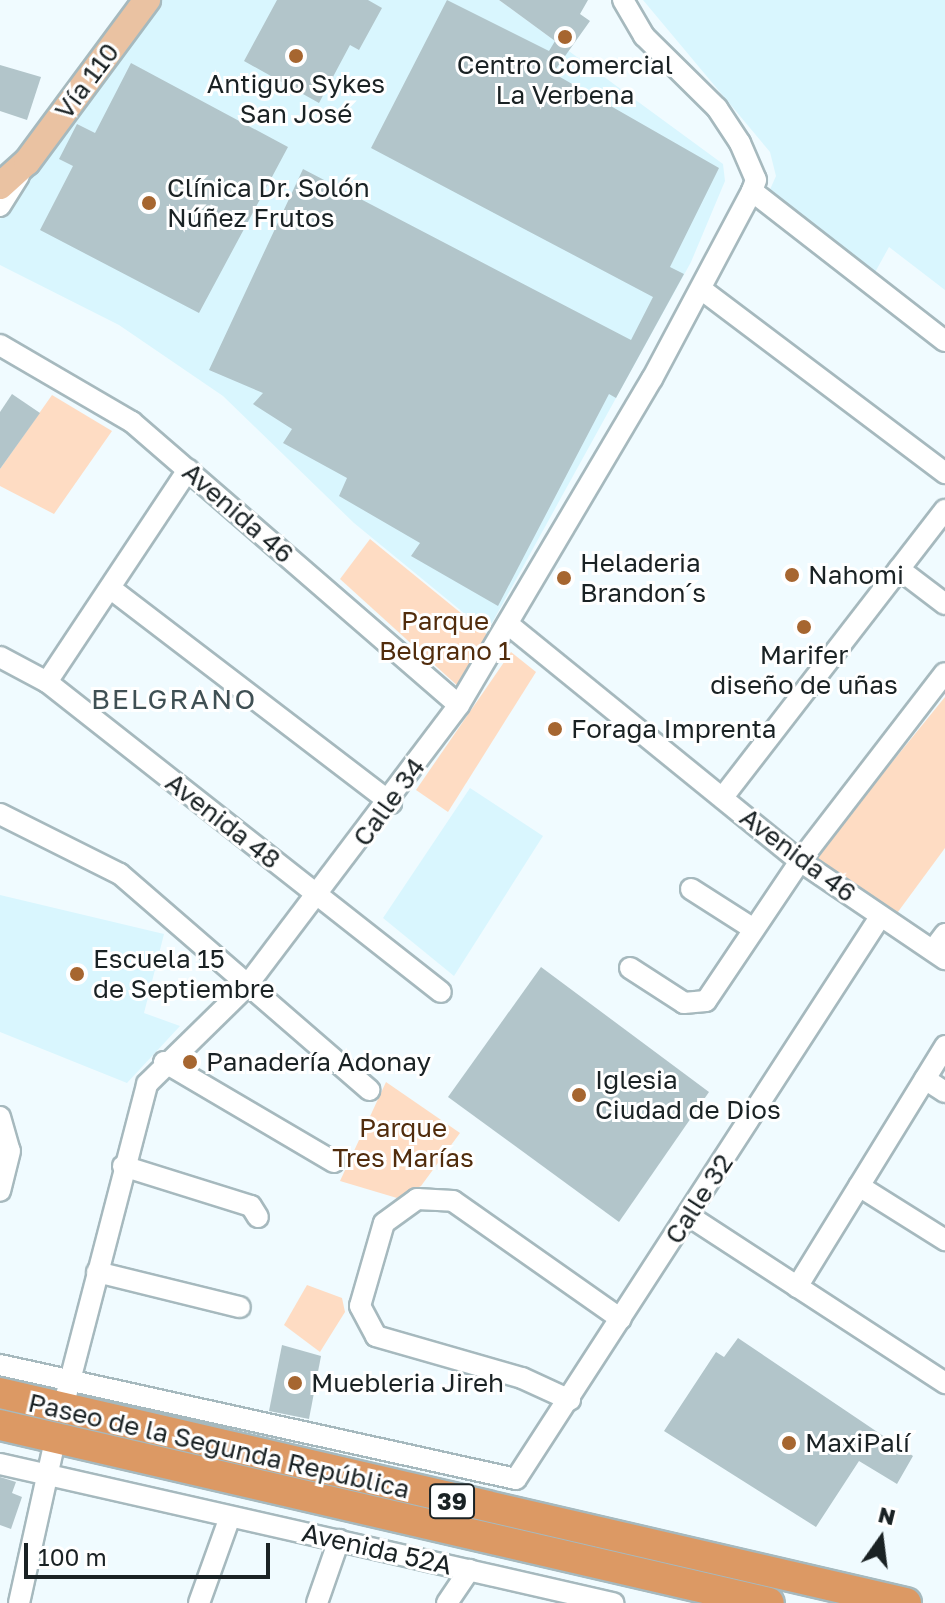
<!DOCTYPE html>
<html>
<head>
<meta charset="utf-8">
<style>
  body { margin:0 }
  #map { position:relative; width:945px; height:1603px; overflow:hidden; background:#f0fbff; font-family:"Golos Text",sans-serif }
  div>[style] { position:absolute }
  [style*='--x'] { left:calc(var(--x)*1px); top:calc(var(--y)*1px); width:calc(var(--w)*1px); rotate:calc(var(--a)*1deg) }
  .built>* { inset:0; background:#d9f6fe }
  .green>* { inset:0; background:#fedcc3 }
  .building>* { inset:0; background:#b2c5ca }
  .roads { filter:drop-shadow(2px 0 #a6b9be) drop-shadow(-2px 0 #a6b9be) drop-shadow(0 2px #a6b9be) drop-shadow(0 -2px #a6b9be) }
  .minor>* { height:20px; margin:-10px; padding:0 10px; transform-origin:10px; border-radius:10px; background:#fff }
  .major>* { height:26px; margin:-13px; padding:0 13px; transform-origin:13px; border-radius:13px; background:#eac2a2 }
  .highway>* { height:30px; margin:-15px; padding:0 15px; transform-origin:15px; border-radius:15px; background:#dc9964 }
  .dots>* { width:22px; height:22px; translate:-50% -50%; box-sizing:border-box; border:4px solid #fff; border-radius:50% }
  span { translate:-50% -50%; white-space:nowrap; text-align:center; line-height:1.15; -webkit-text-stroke:6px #fff; paint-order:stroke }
  .shield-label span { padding:2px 6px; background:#fff; border:2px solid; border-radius:6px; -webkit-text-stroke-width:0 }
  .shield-label { font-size:24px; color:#1a2224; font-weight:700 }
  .poi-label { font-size:26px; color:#1a2224 }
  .left { translate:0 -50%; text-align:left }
  .street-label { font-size:26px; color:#1a2224 }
  .park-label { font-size:26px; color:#512c0c }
  .neighbourhood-label { font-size:28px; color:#3f5054; letter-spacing:2px }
  .north { position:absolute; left:841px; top:1499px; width:80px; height:80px; -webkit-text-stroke:6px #fff; paint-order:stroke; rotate:14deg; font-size:22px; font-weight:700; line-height:32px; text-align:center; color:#1a2224 }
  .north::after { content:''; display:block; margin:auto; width:28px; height:36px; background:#1a2224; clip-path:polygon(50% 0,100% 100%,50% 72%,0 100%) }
  .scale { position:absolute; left:24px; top:1543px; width:246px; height:36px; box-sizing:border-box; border:4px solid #1a2224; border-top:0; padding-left:10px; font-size:24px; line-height:28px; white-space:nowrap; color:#1a2224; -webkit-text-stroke:6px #fff; paint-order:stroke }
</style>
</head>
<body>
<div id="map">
  <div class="built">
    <div style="clip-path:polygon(159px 0,499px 0,723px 164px,725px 181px,691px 262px,487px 632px,354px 523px,223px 396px,119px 325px,0 265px,0 219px)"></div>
    <div style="clip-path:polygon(643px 0,945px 0,945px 290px,889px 247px,873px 276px,768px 194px,776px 176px,770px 152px)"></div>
    <div style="clip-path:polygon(470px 788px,543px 836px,454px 976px,383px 918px)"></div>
    <div style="clip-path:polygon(0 895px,164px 934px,144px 1013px,180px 1026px,127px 1083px,0 1032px)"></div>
  </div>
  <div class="green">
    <div style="clip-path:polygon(52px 395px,112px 431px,54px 514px,0 486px,0 469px)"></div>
    <div style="clip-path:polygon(370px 539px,494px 640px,460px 688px,340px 579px)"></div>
    <div style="clip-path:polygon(511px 652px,536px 672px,448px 812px,416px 790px)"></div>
    <div style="clip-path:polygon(945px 697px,945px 848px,892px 920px,811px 862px)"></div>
    <div style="clip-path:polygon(386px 1082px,460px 1133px,421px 1186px,397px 1198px,340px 1181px)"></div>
    <div style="clip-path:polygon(307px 1285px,342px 1298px,345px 1312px,320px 1352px,284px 1325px)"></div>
  </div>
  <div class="building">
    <div style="clip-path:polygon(277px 0,368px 0,382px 8px,359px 50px,350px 45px,319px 103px,244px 61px)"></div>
    <div style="clip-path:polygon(447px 0,549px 51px,555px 41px,499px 0,588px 0,580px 14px,590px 21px,553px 73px,719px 168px,670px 267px,684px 274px,616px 398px,609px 394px,498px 606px,411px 556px,420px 543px,339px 496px,347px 478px,283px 443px,292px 429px,253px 404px,263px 393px,209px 370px,303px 169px,631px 340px,653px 297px,371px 148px)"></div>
    <div style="clip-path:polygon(131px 63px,288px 147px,199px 313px,40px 230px,73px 166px,59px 159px,77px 124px,95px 133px)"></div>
    <div style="clip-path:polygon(0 65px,41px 77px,27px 120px,0 111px)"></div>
    <div style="clip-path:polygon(12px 394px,40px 413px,0 469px,0 412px)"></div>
    <div style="clip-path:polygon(541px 967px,709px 1092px,619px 1222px,448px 1097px)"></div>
    <div style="clip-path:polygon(738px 1338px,913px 1456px,897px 1484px,859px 1461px,816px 1527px,664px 1431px,716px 1352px,724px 1357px)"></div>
    <div style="clip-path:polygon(282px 1345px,321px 1356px,309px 1419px,269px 1411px)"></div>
    <div style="clip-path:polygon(0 1477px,16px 1482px,12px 1493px,22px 1497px,11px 1529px,0 1525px)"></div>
  </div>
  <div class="roads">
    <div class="minor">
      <div style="--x:623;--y:0;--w:42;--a:59.7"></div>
      <div style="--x:644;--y:36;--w:103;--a:44.6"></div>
      <div style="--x:717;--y:108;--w:42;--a:56.7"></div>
      <div style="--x:740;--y:143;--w:40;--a:66.6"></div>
      <div style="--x:756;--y:180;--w:12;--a:110"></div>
      <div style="--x:752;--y:191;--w:244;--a:37.9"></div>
      <div style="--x:0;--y:206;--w:36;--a:-58"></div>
      <div style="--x:701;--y:289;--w:306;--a:37"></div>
      <div style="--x:0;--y:345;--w:153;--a:30.3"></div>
      <div style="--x:132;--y:422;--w:432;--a:40.9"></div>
      <div style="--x:899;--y:569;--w:58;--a:37.3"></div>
      <div style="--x:110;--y:588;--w:354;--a:37.4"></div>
      <div style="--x:508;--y:624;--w:376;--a:39.1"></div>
      <div style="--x:800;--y:861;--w:175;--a:34.1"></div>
      <div style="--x:0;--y:657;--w:53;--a:28"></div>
      <div style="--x:47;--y:682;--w:501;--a:38.2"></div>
      <div style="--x:47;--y:682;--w:255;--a:-56.4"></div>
      <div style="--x:723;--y:797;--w:363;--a:-52.3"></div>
      <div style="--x:0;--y:814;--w:134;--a:26.6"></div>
      <div style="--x:120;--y:874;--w:330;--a:40.9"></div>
      <div style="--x:691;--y:889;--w:72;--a:32.6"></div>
      <div style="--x:933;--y:950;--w:20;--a:-53"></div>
      <div style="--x:630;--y:968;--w:64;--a:32.9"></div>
      <div style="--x:684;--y:1003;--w:22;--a:-5"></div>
      <div style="--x:706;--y:1001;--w:169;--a:-56.1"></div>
      <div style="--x:800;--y:861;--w:237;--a:-52.4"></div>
      <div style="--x:164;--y:1062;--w:197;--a:30.5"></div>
      <div style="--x:925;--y:1079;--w:24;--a:33"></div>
      <div style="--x:0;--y:1117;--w:35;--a:74"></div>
      <div style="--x:10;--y:1151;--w:41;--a:104"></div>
      <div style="--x:123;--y:1166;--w:134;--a:17.4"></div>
      <div style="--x:251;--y:1206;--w:13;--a:58"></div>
      <div style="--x:859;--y:1186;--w:102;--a:32.1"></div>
      <div style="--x:689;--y:1216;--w:306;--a:33.1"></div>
      <div style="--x:97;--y:1272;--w:147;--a:13.8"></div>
      <div style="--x:797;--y:1287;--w:283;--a:-58.4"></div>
      <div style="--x:0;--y:1365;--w:528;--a:12.46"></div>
      <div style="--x:516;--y:1479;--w:670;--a:-57.07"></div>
      <div style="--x:570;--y:1400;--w:53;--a:-155.4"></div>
      <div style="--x:522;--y:1378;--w:152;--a:-164"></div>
      <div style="--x:376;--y:1336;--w:34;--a:-118"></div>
      <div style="--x:360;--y:1306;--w:86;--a:-73.9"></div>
      <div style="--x:384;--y:1223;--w:41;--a:-36"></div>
      <div style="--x:417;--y:1199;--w:36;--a:3"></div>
      <div style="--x:453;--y:1201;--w:205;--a:35.1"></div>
      <div style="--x:62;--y:1411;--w:338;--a:-75.4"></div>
      <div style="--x:147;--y:1084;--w:137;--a:-44.4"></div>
      <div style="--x:245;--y:988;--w:355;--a:-52.9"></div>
      <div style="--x:459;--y:705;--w:379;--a:-59.4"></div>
      <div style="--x:652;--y:379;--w:213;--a:-62"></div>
      <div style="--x:0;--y:1464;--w:629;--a:12.78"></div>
      <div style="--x:19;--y:1603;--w:166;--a:-77.5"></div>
      <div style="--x:199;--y:1603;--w:91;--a:-70.2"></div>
      <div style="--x:317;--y:1603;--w:67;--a:-70.8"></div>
      <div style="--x:447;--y:1603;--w:40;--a:-56"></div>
    </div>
    <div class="major">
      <div style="--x:0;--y:186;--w:36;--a:-42"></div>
      <div style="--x:27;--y:162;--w:202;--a:-53.5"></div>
    </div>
    <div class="highway">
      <div style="--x:0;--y:1393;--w:930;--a:13.05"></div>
      <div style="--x:0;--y:1425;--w:789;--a:13.03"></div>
    </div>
  </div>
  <div class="dots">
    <div style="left:565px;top:37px;background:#a66630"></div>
    <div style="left:296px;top:56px;background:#a66630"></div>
    <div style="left:149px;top:203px;background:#a66630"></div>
    <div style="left:792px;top:575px;background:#a66630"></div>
    <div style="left:564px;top:578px;background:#a66630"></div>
    <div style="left:804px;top:627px;background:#a66630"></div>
    <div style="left:555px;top:729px;background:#a66630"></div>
    <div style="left:77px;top:974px;background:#a66630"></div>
    <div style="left:190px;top:1062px;background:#a66630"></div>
    <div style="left:579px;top:1095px;background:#a66630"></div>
    <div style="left:295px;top:1383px;background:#a66630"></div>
    <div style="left:789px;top:1443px;background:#a66630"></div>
  </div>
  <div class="shield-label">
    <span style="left:452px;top:1501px">39</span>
  </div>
  <div class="poi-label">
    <span style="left:565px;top:80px">Centro Comercial<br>La Verbena</span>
    <span style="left:296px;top:99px">Antiguo Sykes<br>San José</span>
    <span class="left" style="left:167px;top:203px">Clínica Dr. Solón<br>Núñez Frutos</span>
    <span class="left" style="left:580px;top:578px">Heladeria<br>Brandon´s</span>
    <span class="left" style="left:808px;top:575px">Nahomi</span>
    <span style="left:804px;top:670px">Marifer<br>diseño de uñas</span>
    <span class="left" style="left:571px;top:729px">Foraga Imprenta</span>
    <span class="left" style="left:93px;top:974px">Escuela 15<br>de Septiembre</span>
    <span class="left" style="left:206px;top:1062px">Panadería Adonay</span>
    <span class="left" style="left:595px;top:1095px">Iglesia<br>Ciudad de Dios</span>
    <span class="left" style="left:311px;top:1383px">Muebleria Jireh</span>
    <span class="left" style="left:805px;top:1443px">MaxiPalí</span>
  </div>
  <div class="street-label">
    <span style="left:87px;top:81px;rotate:-53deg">Vía 110</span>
    <span style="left:238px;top:513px;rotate:41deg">Avenida 46</span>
    <span style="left:389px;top:802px;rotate:-54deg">Calle 34</span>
    <span style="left:223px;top:821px;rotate:38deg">Avenida 48</span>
    <span style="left:798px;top:855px;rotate:37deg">Avenida 46</span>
    <span style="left:699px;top:1199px;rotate:-57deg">Calle 32</span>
    <span style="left:219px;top:1446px;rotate:13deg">Paseo de la Segunda República</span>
    <span style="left:377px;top:1549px;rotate:13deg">Avenida 52A</span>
  </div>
  <div class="park-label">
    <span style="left:445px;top:636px">Parque<br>Belgrano 1</span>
    <span style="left:403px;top:1143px">Parque<br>Tres Marías</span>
  </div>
  <div class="neighbourhood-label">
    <span style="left:174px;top:699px">BELGRANO</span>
  </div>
  <div class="north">N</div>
  <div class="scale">100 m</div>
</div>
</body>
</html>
